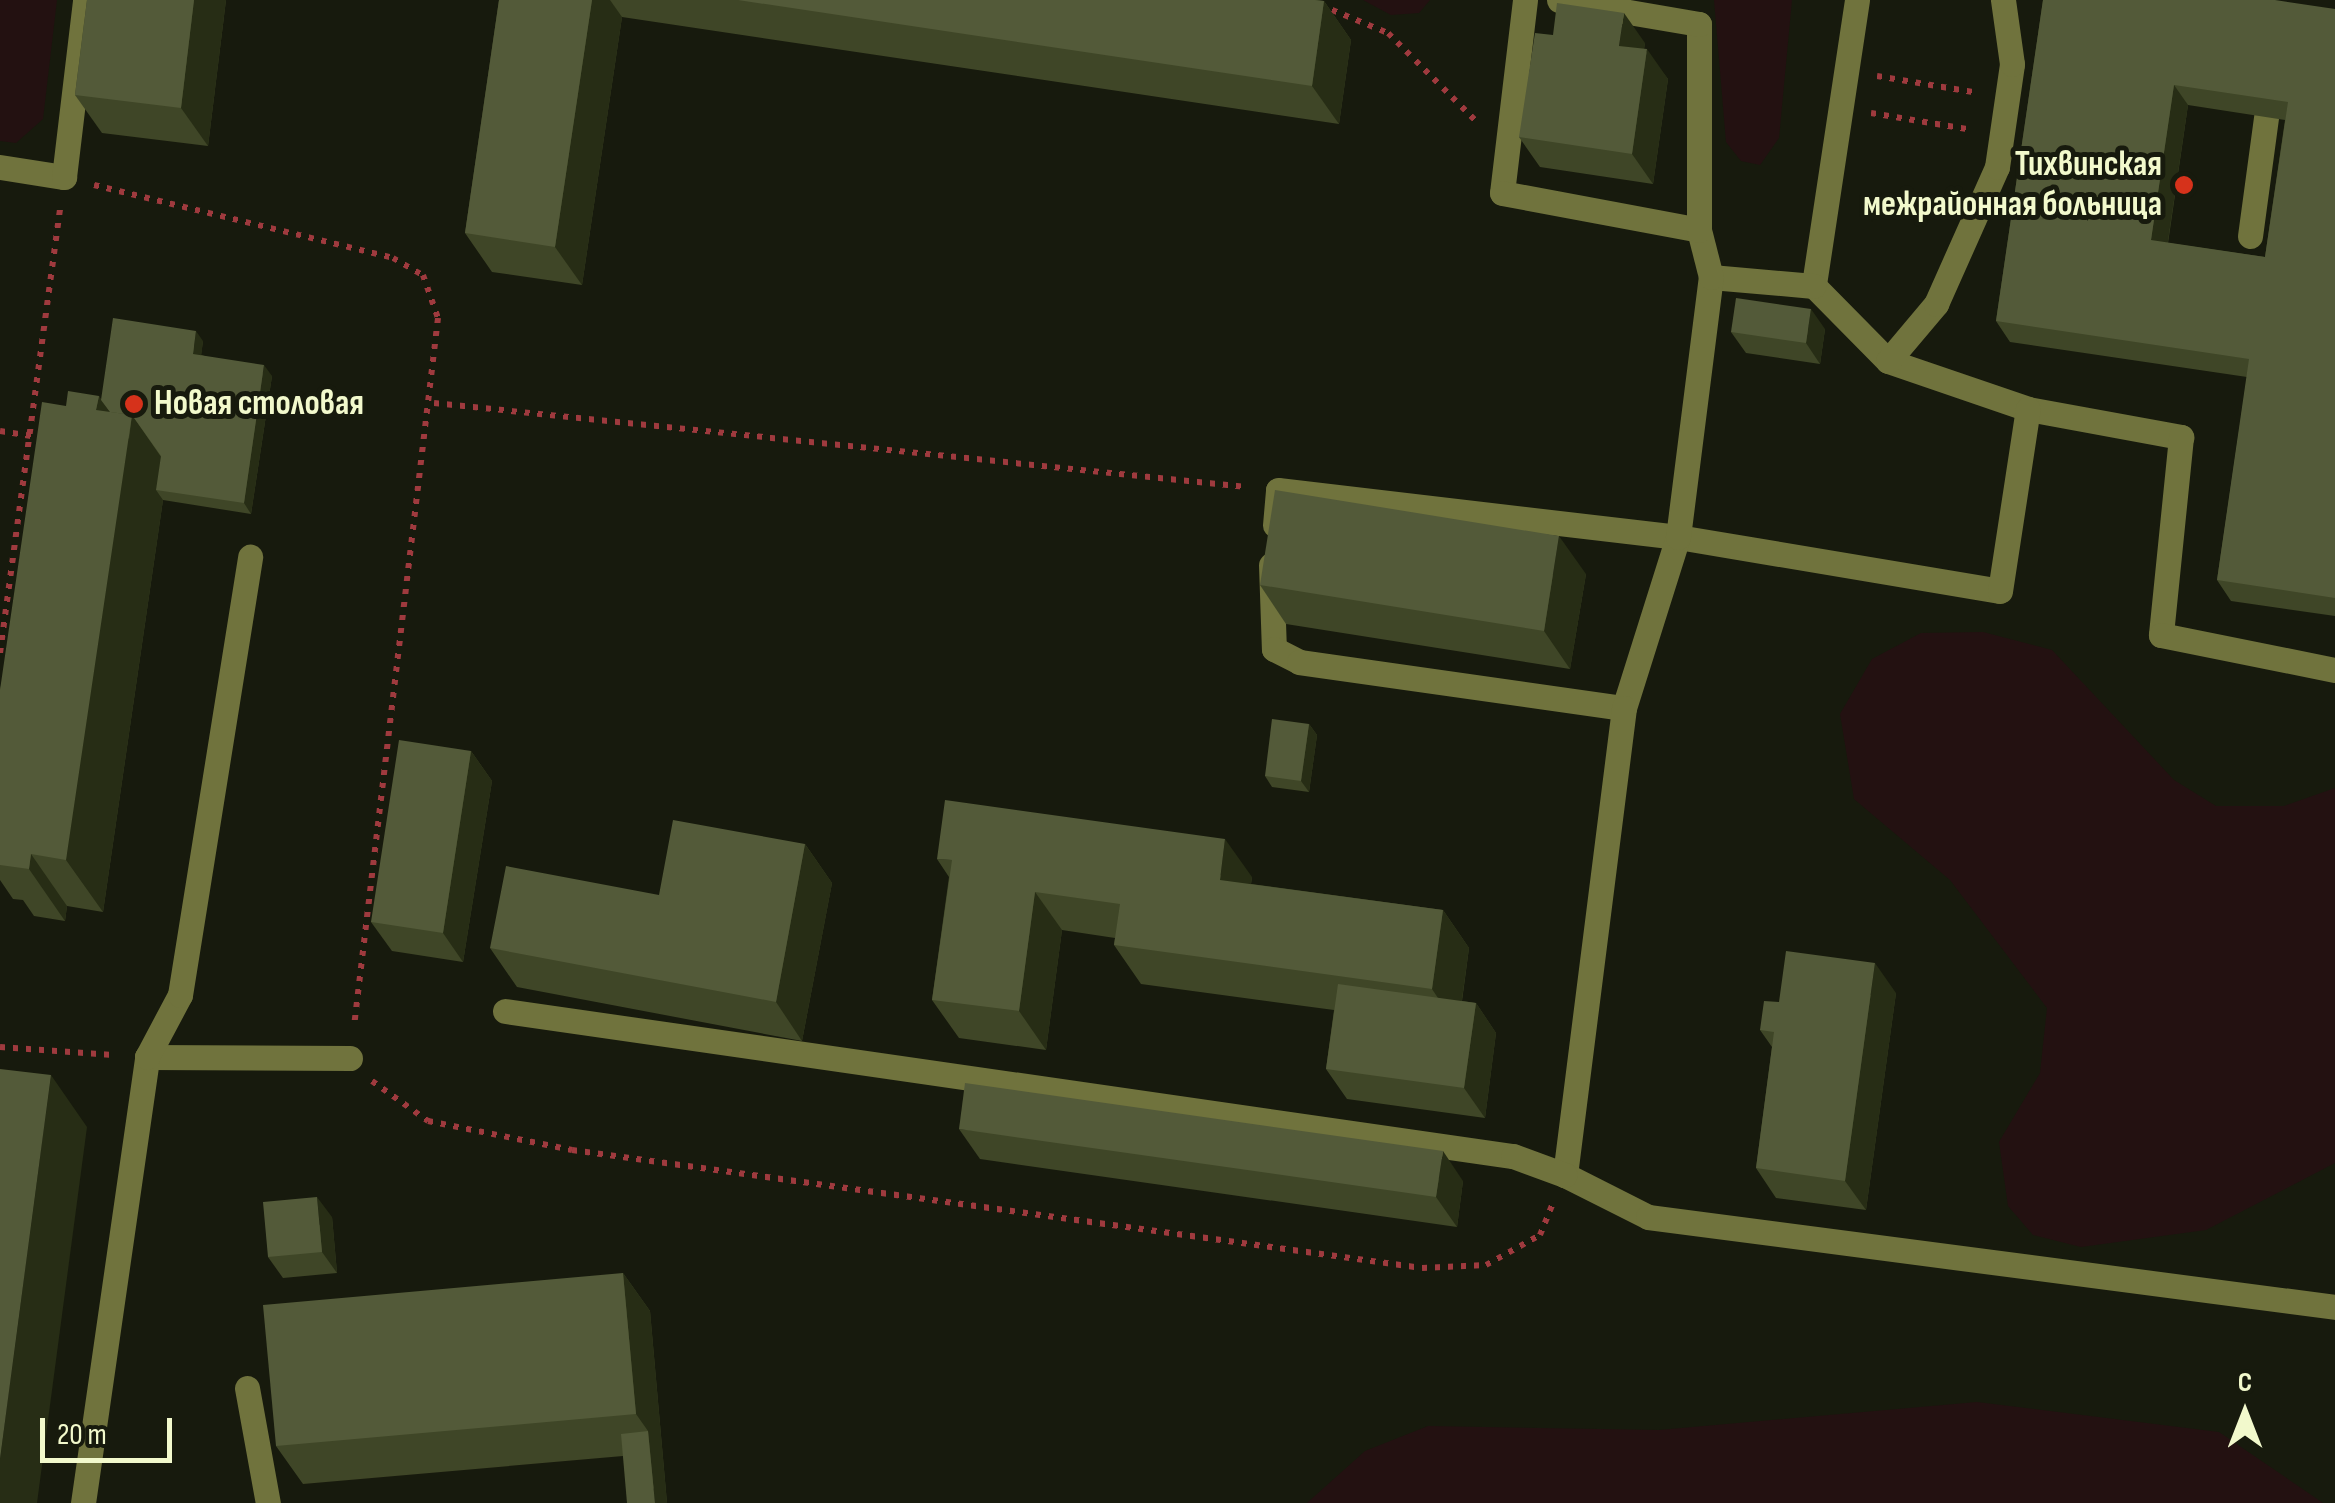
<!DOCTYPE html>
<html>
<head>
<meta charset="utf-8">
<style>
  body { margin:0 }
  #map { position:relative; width:2335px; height:1503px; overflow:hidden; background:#171a0d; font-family:"Sofia Sans Condensed",sans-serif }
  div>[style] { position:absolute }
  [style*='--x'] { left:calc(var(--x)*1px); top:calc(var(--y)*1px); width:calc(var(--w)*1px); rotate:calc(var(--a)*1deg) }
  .green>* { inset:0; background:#231111 }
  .path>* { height:6px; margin-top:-3px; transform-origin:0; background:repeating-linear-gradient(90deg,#9f3a3e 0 5px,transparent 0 13px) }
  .minor>* { height:25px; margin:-12.5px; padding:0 12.5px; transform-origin:12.5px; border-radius:12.5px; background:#70733d }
  .wall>* { inset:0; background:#3f4627 }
  .shaded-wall>* { inset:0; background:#272d15 }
  .building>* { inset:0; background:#535a39 }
  .dots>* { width:28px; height:28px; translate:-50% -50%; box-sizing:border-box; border:5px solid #171a0d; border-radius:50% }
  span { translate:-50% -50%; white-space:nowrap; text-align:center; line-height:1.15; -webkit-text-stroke:10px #171a0d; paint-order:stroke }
  .poi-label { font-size:35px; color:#f2f9cc; font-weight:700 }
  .right { translate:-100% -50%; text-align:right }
  .left { translate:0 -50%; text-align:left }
  .north { position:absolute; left:2195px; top:1363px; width:100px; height:100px; -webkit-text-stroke:8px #171a0d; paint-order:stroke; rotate:0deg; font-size:28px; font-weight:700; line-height:40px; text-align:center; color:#f2f9cc }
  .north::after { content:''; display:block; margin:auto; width:35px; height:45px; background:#f2f9cc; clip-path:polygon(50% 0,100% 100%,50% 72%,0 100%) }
  .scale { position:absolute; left:40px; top:1418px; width:132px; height:45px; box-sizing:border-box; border:5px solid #f2f9cc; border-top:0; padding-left:12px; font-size:30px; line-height:35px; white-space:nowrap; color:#f2f9cc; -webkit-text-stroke:8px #171a0d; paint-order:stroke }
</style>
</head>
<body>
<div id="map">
  <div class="green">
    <div style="clip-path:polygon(0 0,57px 0,43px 119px,16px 143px,0 141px)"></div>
    <div style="clip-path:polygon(1363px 0,1430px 0,1419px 13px,1391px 15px)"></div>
    <div style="clip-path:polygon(1714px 0,1792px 0,1779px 138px,1760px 165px,1741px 161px,1726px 142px)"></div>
    <div style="clip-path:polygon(1983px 632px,2052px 650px,2174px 780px,2216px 806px,2284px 806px,2335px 788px,2335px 1163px,2206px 1230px,2081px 1247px,2033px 1235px,2008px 1206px,1999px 1142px,2040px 1073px,2047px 1008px,1950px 880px,1854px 799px,1840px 714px,1872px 659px,1921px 633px)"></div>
    <div style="clip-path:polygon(1977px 1402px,2219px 1432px,2323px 1503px,1307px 1503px,1365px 1451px,1428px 1426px,1659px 1430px)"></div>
  </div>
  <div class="path">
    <div style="--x:1308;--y:0;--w:87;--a:22.4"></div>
    <div style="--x:1388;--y:33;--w:127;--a:45"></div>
    <div style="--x:1877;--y:76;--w:97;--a:9.5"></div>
    <div style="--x:1871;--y:113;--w:97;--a:9.5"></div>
    <div style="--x:94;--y:185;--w:308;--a:13.7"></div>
    <div style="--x:393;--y:258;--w:34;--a:30"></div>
    <div style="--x:423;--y:275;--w:46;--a:70.8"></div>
    <div style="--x:438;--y:318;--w:714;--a:96.76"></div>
    <div style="--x:434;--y:403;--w:817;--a:5.9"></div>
    <div style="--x:0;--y:431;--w:33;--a:9"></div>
    <div style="--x:0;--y:653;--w:449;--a:-82.3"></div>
    <div style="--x:0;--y:1047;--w:113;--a:4"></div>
    <div style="--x:372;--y:1081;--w:69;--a:35.5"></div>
    <div style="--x:428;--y:1121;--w:147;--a:11.4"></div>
    <div style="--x:572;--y:1150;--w:858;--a:7.9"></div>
    <div style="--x:1422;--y:1268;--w:64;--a:-2.7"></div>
    <div style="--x:1486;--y:1265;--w:62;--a:-29.1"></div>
    <div style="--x:1540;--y:1235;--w:32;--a:-68"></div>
  </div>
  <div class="minor">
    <div style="--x:1525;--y:0;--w:194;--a:96.8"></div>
    <div style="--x:1502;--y:193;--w:200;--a:10.6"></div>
    <div style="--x:1857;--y:0;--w:289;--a:98.6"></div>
    <div style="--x:1814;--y:286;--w:105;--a:45.4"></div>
    <div style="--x:1888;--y:361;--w:148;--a:18.9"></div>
    <div style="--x:2028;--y:409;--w:156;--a:10.4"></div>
    <div style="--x:2181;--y:437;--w:199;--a:95.8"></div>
    <div style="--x:2161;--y:635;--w:177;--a:11.4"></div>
    <div style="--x:0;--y:167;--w:65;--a:8.9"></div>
    <div style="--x:64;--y:177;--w:178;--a:-83.2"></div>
    <div style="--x:2250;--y:236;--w:120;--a:-82.3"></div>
    <div style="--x:1711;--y:277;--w:103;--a:5"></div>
    <div style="--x:1888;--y:361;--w:75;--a:-49.9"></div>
    <div style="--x:1936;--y:304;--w:150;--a:-66"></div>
    <div style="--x:1997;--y:167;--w:104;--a:-81.7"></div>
    <div style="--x:2012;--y:64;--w:65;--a:-98"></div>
    <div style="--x:1275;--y:525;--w:35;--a:-85"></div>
    <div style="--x:1278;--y:490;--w:403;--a:6.7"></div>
    <div style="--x:1678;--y:537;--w:326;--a:9.5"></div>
    <div style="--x:2000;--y:591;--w:184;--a:-81.3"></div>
    <div style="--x:1271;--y:565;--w:84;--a:88"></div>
    <div style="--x:1274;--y:649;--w:28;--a:27"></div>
    <div style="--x:1299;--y:662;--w:328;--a:8.1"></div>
    <div style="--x:1624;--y:708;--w:179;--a:-72.5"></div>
    <div style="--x:1678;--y:537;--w:262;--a:-82.8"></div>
    <div style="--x:1711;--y:277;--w:49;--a:-104.3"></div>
    <div style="--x:1699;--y:230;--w:206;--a:-90"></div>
    <div style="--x:1699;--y:24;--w:142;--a:-170.3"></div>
    <div style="--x:1624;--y:708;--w:471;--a:97.2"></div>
    <div style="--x:1565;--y:1175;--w:93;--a:26.8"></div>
    <div style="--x:1648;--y:1217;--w:693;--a:7.46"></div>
    <div style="--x:505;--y:1011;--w:1018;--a:8.19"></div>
    <div style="--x:1513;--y:1156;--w:55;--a:20.1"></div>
    <div style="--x:147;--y:1057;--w:203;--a:0.3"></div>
    <div style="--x:247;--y:1388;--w:117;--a:79.7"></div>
    <div style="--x:83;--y:1503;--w:451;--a:-81.8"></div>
    <div style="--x:147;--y:1057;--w:70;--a:-62"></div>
    <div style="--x:180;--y:995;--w:444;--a:-80.9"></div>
  </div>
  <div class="wall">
    <div style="clip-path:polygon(87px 0,226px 0,208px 146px,102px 133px,75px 95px)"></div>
    <div style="clip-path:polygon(499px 0,1315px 0,1324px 1px,1351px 40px,1339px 124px,622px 17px,582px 285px,492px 272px,465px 233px)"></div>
    <div style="clip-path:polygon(evenodd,2043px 0,2335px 9px,2335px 616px,2231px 601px,2217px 580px,2247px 377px,2010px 342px,1996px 321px,2043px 0,2188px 105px,2285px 120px,2265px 257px,2168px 243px,2188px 105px)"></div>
    <div style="clip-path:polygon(1645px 43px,1644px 49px,1668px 79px,1653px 184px,1540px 167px,1519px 137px)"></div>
    <div style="clip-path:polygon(1825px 329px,1820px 364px,1746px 353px,1731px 332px)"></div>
    <div style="clip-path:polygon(203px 341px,201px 355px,272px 376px,251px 514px,163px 500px,103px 912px,67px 906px,65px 921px,34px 916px,23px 900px,13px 899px,0 880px,0 690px,66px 406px,99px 396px,101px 400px)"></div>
    <div style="clip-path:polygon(1586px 574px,1570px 669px,1286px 624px,1260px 585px)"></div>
    <div style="clip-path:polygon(1309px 724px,1317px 735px,1309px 792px,1272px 787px,1265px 776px)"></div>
    <div style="clip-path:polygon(471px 751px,492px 781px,463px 962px,392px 951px,371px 922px)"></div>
    <div style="clip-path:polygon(805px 844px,832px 883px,802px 1041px,517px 987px,490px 948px,659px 895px)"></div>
    <div style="clip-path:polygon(937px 859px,1252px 877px,1251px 884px,1443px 910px,1469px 948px,1462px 1001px,1476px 1003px,1496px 1033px,1485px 1118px,1347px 1099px,1326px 1069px,1334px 1010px,1141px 984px,1114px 945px,1115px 938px,1062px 930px,1046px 1050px,959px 1038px,932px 1000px,949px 877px)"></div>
    <div style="clip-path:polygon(1896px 993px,1866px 1210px,1776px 1198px,1756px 1168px,1772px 1047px,1760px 1030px,1779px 1002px)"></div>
    <div style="clip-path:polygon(959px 1129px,1463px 1181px,1457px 1227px,980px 1159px)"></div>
    <div style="clip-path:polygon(332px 1217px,337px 1273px,283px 1278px,268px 1257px)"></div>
    <div style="clip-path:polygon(623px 1273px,650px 1311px,667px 1503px,623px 1456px,303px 1484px,276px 1446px)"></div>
  </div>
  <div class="shaded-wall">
    <div style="clip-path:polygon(194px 0,226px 0,208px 146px,181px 108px)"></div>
    <div style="clip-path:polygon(592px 0,610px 0,622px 17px,582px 285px,555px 247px)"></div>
    <div style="clip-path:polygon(1324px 1px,1351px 40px,1339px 124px,1312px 86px)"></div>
    <div style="clip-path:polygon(1624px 13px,1645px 43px,1640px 75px,1619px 46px)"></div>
    <div style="clip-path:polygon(1647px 49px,1668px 79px,1653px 184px,1632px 154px)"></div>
    <div style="clip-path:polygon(2174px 85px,2188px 105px,2165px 261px,2151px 240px)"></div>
    <div style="clip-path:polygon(1811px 309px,1825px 329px,1820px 364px,1806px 343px)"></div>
    <div style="clip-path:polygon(196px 331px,203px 341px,200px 365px,193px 354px)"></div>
    <div style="clip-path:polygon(264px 365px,272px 376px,251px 514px,244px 503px)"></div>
    <div style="clip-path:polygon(99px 396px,129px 439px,132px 415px,168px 467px,156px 490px,163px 500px,103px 912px,66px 860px,96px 410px)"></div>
    <div style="clip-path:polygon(1559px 536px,1586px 574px,1570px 669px,1544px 631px)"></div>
    <div style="clip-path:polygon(1309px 724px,1317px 735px,1309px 792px,1301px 781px)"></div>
    <div style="clip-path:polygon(471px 751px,492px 781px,463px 962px,443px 933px)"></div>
    <div style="clip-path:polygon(1225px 839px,1252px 877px,1246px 918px,1220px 880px)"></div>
    <div style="clip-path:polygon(805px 844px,832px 883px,802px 1041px,776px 1002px)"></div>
    <div style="clip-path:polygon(31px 854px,67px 906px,65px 921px,29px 869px)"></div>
    <div style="clip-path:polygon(1035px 892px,1062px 930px,1046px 1050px,1019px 1011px)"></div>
    <div style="clip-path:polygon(1443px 910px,1469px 948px,1458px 1028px,1432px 989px)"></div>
    <div style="clip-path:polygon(1875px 963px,1896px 993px,1866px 1210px,1845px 1181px)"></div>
    <div style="clip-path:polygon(1476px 1003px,1496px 1033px,1485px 1118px,1464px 1088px)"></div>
    <div style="clip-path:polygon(51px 1075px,87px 1127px,37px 1503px,0 1503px,0 1459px)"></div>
    <div style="clip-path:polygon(1443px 1151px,1463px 1181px,1457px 1227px,1436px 1197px)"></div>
    <div style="clip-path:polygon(317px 1197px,332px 1217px,337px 1273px,322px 1252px)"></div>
    <div style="clip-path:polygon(623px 1273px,650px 1311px,667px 1503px,655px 1503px,648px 1431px,636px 1414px)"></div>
  </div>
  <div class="building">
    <div style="clip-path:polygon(87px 0,194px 0,181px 108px,75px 95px)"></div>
    <div style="clip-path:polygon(499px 0,592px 0,555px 247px,465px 233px)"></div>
    <div style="clip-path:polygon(738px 0,1315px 0,1324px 1px,1312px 86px)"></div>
    <div style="clip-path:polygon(evenodd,2043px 0,2275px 0,2335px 9px,2335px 598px,2217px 580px,2249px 359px,1996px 321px,2043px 0,2174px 85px,2288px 102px,2265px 257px,2151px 240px,2174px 85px)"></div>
    <div style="clip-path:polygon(1557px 3px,1624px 13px,1619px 46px,1647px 49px,1632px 154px,1519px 137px,1535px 33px,1553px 35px)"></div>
    <div style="clip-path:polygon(1736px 298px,1811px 309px,1806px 343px,1731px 332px)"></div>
    <div style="clip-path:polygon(113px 318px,196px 331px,193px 354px,264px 365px,244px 503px,156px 490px,161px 456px,132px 415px,110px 412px,101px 400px)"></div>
    <div style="clip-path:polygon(68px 391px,99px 396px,96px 410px,132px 415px,66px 860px,31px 854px,29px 869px,0 865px,0 690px,42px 402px,66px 406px)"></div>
    <div style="clip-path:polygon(1275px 490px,1559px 536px,1544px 631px,1260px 585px)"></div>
    <div style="clip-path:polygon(1272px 719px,1309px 724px,1301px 781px,1265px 776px)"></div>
    <div style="clip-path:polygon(399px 740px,471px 751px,443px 933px,371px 922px)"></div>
    <div style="clip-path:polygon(945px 800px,1225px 839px,1220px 880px,1443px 910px,1432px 989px,1114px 945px,1120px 904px,1035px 892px,1019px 1011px,932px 1000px,952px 860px,937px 859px)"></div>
    <div style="clip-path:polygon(673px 820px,805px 844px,776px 1002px,490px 948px,506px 866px,659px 895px)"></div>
    <div style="clip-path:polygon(1786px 951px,1875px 963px,1845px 1181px,1756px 1168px,1774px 1032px,1760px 1030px,1764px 1001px,1779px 1002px)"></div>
    <div style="clip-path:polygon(1338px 984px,1476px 1003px,1464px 1088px,1326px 1069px)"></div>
    <div style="clip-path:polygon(0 1069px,51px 1075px,0 1459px)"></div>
    <div style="clip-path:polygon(965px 1083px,1443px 1151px,1436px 1197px,959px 1129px)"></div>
    <div style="clip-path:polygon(317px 1197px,322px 1252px,268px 1257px,263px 1202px)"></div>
    <div style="clip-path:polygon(623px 1273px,636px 1414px,276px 1446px,263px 1305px)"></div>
    <div style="clip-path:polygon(648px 1431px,655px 1503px,627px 1503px,621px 1434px)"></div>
  </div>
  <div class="dots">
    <div style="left:2184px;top:185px;background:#d6321b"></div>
    <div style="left:134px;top:404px;background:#d6321b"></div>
  </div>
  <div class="poi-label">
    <span class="right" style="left:2162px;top:185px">Тихвинская<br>межрайонная больница</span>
    <span class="left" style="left:154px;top:404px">Новая столовая</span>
  </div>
  <div class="north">С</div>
  <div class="scale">20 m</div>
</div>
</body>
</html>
